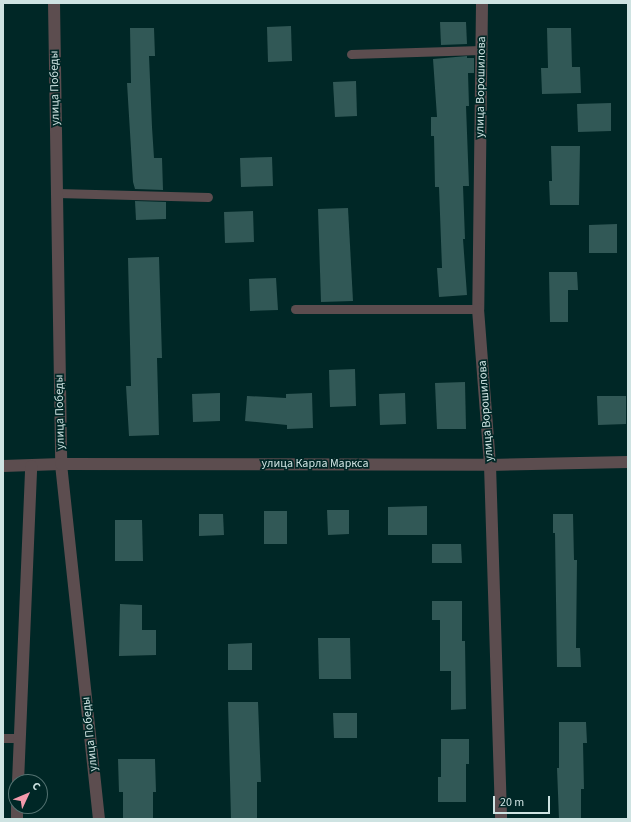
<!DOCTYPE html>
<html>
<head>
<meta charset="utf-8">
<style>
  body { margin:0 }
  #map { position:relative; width:631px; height:822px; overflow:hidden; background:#002726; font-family:"Source Sans 3",sans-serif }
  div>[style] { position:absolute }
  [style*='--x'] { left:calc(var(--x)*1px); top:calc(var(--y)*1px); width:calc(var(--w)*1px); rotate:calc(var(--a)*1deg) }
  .building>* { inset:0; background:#315856 }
  .service>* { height:9px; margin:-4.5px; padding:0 4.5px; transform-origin:4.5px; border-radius:4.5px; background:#5c4d4f }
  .minor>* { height:12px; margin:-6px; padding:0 6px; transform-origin:6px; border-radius:6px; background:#5c4d4f }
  span { translate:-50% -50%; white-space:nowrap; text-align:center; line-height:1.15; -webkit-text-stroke:3.5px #002726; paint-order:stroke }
  .street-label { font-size:12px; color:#cee3e2 }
  .frame { position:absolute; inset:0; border:4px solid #cee3e2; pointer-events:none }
  .north { position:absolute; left:8px; top:774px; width:40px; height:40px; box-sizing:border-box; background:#002726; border:1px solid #527271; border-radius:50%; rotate:46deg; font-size:11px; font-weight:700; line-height:16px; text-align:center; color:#cee3e2 }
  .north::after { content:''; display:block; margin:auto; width:14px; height:18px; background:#f39aac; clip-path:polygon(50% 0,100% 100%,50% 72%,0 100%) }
  .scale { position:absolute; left:493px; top:796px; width:57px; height:18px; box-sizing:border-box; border:2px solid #cee3e2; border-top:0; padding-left:5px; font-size:12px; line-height:14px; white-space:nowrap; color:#cee3e2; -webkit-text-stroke:3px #002726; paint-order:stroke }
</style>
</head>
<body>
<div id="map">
  <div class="building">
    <div style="clip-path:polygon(440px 22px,466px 22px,467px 44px,441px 45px)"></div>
    <div style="clip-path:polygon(291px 26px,292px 61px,268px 62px,267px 27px)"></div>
    <div style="clip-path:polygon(130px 28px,154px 28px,155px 56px,149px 56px,152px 127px,154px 158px,162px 158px,163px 190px,135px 189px,133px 182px,127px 83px,131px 83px)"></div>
    <div style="clip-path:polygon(547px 28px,571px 28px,572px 67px,580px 67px,581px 93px,542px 94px,541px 68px,548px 68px)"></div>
    <div style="clip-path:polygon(467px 56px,467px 58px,474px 58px,474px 73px,468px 73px,469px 106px,466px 106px,469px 186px,463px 186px,465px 239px,463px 239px,467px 295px,439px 297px,437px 268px,442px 268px,439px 187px,435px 187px,434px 136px,431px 136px,431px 117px,437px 117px,433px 59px)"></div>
    <div style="clip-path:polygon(356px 81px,357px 116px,335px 117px,333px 82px)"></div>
    <div style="clip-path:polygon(611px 103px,611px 131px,578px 132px,577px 104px)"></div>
    <div style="clip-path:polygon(551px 146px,580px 146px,579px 205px,550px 205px,549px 181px,552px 181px)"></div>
    <div style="clip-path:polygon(272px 157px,273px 186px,241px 187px,240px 158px)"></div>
    <div style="clip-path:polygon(135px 201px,166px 202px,166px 219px,136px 220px)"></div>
    <div style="clip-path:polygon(348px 208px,353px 301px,321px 302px,318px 209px)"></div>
    <div style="clip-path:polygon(253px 211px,254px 242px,225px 243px,224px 212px)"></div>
    <div style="clip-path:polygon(617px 224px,617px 253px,589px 253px,589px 225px)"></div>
    <div style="clip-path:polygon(159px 257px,162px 358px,157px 358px,159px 435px,129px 436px,126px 386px,131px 386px,128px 258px)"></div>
    <div style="clip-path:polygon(549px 272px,577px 272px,578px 290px,568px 290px,568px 322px,550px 322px)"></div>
    <div style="clip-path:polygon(276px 278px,278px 310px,250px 311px,249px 279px)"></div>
    <div style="clip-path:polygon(355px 369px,356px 406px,330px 407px,329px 370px)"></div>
    <div style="clip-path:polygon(465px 382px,466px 429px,437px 429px,435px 383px)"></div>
    <div style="clip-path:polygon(220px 393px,220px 421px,193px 422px,192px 394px)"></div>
    <div style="clip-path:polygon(312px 393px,313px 428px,287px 429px,287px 425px,245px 421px,247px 396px,286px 398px,286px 394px)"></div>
    <div style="clip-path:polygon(405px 393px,406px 424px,380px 425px,379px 394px)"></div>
    <div style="clip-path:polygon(597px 396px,626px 396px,626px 424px,598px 425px)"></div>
    <div style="clip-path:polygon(427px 506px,427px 535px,388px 535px,388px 507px)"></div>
    <div style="clip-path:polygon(327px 510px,349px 510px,349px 534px,328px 535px)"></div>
    <div style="clip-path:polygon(264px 511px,287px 511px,287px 544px,264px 544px)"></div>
    <div style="clip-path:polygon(199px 514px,223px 514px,224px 535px,199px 536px)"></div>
    <div style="clip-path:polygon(553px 514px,573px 514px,574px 560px,577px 560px,576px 648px,580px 648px,581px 667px,557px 667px,555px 533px,553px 533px)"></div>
    <div style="clip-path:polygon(115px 520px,142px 520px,143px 561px,115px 561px)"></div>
    <div style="clip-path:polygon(432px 544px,461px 544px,462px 563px,432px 563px)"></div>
    <div style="clip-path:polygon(432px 601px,462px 601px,462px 641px,465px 641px,466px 709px,451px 710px,451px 671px,440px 671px,440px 620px,432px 620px)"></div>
    <div style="clip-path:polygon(120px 604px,142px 605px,142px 630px,156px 630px,156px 655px,119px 656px)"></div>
    <div style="clip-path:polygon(318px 638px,350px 638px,351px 679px,319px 679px)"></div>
    <div style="clip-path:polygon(252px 643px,252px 670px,228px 670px,228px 644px)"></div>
    <div style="clip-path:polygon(228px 702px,258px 702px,261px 782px,257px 782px,257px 819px,231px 819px)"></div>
    <div style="clip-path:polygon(333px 713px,357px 713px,357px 738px,334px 738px)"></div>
    <div style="clip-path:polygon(559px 722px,586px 722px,587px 743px,583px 743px,584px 789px,581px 789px,581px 819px,559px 819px,557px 768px,559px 768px)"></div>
    <div style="clip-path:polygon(441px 739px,469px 739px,469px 764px,466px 764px,466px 802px,438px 802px,438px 777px,441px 777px)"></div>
    <div style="clip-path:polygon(118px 759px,155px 759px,156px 792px,153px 792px,153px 819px,123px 819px,123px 792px,119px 792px)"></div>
  </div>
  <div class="service">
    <div style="--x:351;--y:54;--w:130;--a:-1.8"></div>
    <div style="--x:57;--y:193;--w:151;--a:1.5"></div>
    <div style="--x:295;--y:309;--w:183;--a:0"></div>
    <div style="--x:3;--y:738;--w:17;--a:0"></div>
  </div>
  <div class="minor">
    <div style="--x:54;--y:3;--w:461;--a:89.1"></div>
    <div style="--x:61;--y:464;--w:357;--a:83.9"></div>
    <div style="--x:482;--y:3;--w:306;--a:90.7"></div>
    <div style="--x:478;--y:309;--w:156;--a:85.6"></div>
    <div style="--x:490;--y:465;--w:354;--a:88.2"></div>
    <div style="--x:3;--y:466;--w:58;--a:-2"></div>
    <div style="--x:61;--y:464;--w:429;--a:0.1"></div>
    <div style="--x:490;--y:465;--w:138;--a:-1.2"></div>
    <div style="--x:18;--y:782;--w:316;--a:-87.6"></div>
    <div style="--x:17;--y:819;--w:13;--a:-90"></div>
  </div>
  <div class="street-label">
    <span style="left:481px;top:87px;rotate:-89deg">улица Ворошилова</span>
    <span style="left:55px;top:88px;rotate:-91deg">улица Победы</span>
    <span style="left:486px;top:411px;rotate:-94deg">улица Ворошилова</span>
    <span style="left:60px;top:412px;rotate:-91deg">улица Победы</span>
    <span style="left:315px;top:464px">улица Карла Маркса</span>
    <span style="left:90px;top:734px;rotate:-96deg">улица Победы</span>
  </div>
  <div class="frame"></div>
  <div class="north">С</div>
  <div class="scale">20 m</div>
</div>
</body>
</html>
